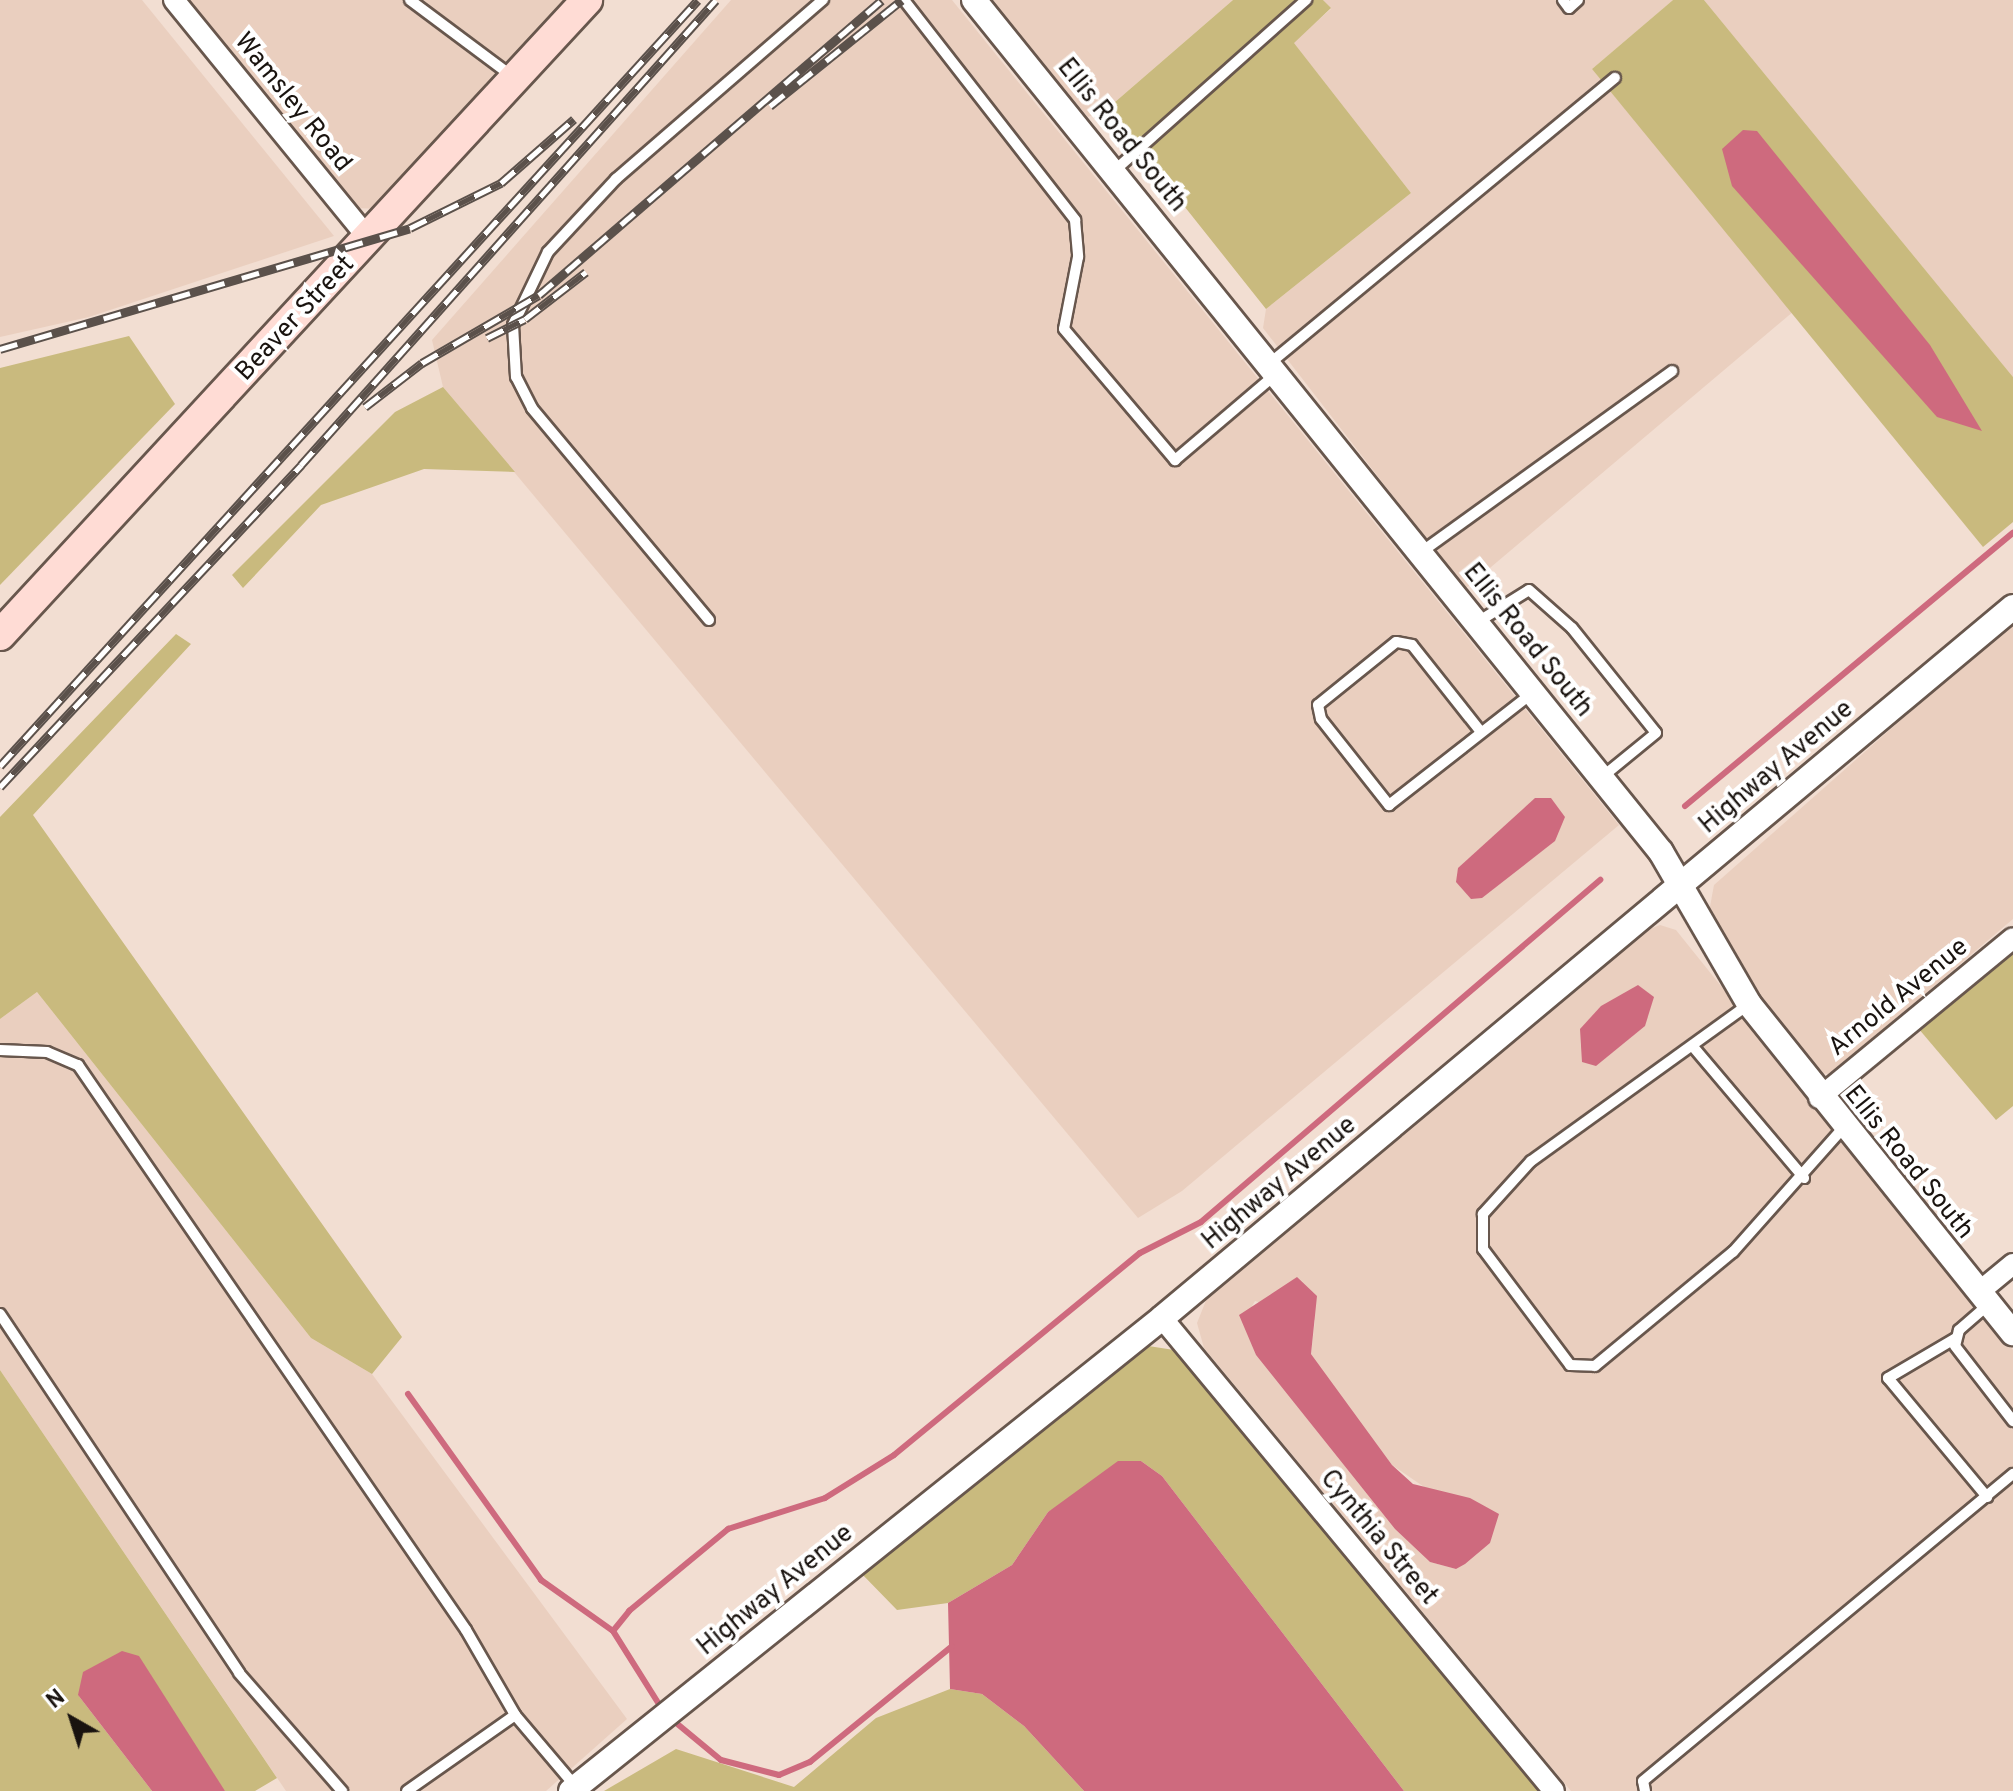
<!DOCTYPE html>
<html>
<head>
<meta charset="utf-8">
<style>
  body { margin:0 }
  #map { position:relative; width:2013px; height:1791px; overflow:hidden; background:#f2ded2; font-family:Overpass,sans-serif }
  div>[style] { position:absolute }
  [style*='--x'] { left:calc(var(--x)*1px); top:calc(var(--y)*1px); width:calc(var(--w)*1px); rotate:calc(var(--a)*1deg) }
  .built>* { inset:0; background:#eacfbf }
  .green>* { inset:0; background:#c9ba7e }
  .water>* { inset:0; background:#ce6a7e }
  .stream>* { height:6px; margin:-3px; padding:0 3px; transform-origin:3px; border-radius:3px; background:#ce6a7e }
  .roads { filter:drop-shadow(2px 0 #68574d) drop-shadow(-2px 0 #68574d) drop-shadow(0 2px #68574d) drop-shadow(0 -2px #68574d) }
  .service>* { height:10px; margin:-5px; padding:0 5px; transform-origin:5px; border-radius:5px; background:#fff }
  .minor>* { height:20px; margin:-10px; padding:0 10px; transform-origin:10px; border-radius:10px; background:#fff }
  .tertiary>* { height:24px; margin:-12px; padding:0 12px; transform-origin:12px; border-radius:12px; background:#fff }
  .primary>* { height:30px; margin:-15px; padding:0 15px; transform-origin:15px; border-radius:15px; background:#ffdcd5 }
  .rail>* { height:9px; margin-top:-4.5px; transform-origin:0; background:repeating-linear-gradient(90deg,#fff 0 18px,#5b514b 0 36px); box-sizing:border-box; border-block:2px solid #5b514b }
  span { translate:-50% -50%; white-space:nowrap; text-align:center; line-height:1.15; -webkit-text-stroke:8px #fff; paint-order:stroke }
  .street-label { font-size:26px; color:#19130f }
  .north { position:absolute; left:32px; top:1679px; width:80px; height:80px; -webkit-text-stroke:6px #fff; paint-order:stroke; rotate:321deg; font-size:22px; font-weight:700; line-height:32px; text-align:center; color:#19130f }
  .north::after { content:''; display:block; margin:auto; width:28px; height:36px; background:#19130f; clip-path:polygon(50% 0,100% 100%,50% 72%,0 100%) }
</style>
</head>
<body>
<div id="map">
  <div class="built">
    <div style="clip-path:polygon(0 0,142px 0,334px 236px,89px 317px,0 337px)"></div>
    <div style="clip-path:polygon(189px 0,569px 0,380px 209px,356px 208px)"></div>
    <div style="clip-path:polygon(731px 0,952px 0,1619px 825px,1182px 1191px,1138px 1218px,443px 387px,432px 340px)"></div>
    <div style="clip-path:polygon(989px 0,1233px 0,1107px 109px,1088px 117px)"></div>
    <div style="clip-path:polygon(1323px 0,1673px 0,1592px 69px,1794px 311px,1465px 589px,1263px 328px,1266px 309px,1411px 193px,1293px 42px,1331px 9px)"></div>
    <div style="clip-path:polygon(1704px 0,2013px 0,2013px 377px)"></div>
    <div style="clip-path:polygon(2013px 621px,2013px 919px,1831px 1074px,1814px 1073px,1758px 1000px,1709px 912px,1714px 885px)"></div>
    <div style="clip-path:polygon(evenodd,1660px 925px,1676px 930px,2013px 1350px,2013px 1791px,1571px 1791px,1204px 1348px,1197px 1323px,1209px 1293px,1640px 933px,1660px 925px,1255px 1301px,1315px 1320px,1311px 1354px,1319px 1370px,1392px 1465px,1433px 1493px,1470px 1498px,1490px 1543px,1456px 1569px,1430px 1562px,1395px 1529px,1256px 1355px,1244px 1320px,1255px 1301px)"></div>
    <div style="clip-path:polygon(37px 992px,311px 1338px,372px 1374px,627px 1719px,546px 1791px,286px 1791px,0 1370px,0 1019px)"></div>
  </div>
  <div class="green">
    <div style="clip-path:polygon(1233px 0,1323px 0,1331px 8px,1294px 43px,1411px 193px,1266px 309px,1107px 109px)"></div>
    <div style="clip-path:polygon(1673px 0,1704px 0,2013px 377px,2013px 522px,1983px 547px,1592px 69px)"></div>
    <div style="clip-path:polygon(129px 336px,175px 404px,0 585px,0 368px)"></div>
    <div style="clip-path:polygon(443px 387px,515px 472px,424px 469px,321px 505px,243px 588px,232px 575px,395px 412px)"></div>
    <div style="clip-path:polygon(176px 634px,191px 644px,33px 815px,402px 1337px,372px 1374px,311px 1338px,37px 992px,0 1019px,0 817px)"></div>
    <div style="clip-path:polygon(2013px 949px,2013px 1106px,1996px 1120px,1918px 1028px)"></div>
    <div style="clip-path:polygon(1142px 1345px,1174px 1350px,1540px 1791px,1404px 1791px,1162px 1476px,1141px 1461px,1048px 1512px,1012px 1565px,948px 1603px,897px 1610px,860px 1572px)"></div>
    <div style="clip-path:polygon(0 1370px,277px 1778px,255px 1791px,225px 1791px,78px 1695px,152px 1791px,0 1791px)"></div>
    <div style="clip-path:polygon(950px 1689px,982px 1694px,1024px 1726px,1084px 1791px,604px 1791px,676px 1749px,794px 1787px,876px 1718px)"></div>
  </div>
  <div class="water">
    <div style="clip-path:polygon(1743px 130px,1757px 131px,1930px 345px,1982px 431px,1937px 417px,1732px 186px,1722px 149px)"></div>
    <div style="clip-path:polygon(1535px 798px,1551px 798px,1565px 817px,1555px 841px,1482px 898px,1471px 899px,1456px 882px,1458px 868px)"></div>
    <div style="clip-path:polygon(1638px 985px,1654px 997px,1645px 1026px,1596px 1066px,1582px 1062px,1580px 1029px,1601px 1006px)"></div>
    <div style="clip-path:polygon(1297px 1277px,1317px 1296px,1311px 1354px,1392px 1465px,1413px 1484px,1470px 1498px,1499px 1514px,1490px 1543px,1465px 1564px,1456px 1569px,1430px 1562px,1395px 1529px,1256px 1355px,1239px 1315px)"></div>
    <div style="clip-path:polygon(1118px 1461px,1141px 1461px,1162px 1476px,1404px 1791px,1084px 1791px,1024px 1726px,982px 1694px,950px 1689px,948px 1603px,1012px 1565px,1048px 1512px)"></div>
    <div style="clip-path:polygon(122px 1651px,139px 1656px,225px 1791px,152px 1791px,78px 1695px,83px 1672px)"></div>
  </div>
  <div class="stream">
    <div style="--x:1685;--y:806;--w:427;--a:-39.8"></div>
    <div style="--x:408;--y:1394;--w:229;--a:54.4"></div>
    <div style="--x:541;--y:1580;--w:88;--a:35.3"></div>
    <div style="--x:662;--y:1709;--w:92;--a:-122.1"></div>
    <div style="--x:613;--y:1631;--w:26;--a:-51"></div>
    <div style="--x:629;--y:1611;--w:129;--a:-39.6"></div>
    <div style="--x:728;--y:1529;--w:102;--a:-17.7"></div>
    <div style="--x:825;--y:1498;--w:81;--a:-31.9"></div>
    <div style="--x:894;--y:1455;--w:318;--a:-39.4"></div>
    <div style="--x:1140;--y:1253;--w:68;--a:-26.9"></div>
    <div style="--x:1201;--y:1222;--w:526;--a:-40.6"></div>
    <div style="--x:669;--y:1717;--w:67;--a:39.6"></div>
    <div style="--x:721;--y:1760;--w:60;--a:14.5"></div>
    <div style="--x:779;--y:1775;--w:34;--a:-23"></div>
    <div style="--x:810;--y:1762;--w:183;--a:-39.2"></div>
  </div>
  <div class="roads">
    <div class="service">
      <div style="--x:410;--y:0;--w:127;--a:36.7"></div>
      <div style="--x:904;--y:0;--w:279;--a:52.1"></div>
      <div style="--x:1075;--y:220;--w:37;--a:85"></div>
      <div style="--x:1078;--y:257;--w:73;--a:101"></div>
      <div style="--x:1064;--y:329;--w:172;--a:49.7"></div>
      <div style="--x:1175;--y:460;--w:131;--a:-40.4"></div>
      <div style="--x:1563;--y:0;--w:10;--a:53"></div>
      <div style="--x:1569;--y:8;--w:12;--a:-42"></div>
      <div style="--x:1113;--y:172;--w:259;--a:-41.7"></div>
      <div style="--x:1269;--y:364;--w:449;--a:-39.6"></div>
      <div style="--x:1420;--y:553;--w:311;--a:-35.8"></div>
      <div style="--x:709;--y:620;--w:276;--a:-129.9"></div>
      <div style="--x:532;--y:408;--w:35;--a:-117"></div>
      <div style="--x:516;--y:377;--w:52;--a:-93.3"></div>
      <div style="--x:513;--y:325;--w:81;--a:-64.4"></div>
      <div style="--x:548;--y:252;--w:100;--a:-47"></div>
      <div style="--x:616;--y:179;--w:274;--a:-40.9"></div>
      <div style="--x:1476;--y:623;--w:62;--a:-31.9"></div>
      <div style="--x:1529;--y:590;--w:57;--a:41.5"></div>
      <div style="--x:1572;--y:628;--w:134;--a:51.3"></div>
      <div style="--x:1656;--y:733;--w:71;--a:140.7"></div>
      <div style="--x:1481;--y:732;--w:111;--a:-128.4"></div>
      <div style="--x:1412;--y:645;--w:16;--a:-169"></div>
      <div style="--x:1396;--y:642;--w:100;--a:141.1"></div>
      <div style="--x:1318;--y:705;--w:14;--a:78"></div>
      <div style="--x:1321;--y:719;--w:110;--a:51.7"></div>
      <div style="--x:1389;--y:805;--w:180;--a:-38"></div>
      <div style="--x:1749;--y:1004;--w:269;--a:144.2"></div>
      <div style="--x:1531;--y:1161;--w:72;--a:132.2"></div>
      <div style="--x:1483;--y:1214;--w:35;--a:90"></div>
      <div style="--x:1483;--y:1249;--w:145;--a:53.1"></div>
      <div style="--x:1570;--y:1365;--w:25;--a:2"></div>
      <div style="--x:1595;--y:1366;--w:179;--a:-39.6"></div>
      <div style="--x:1733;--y:1252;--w:166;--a:-48.4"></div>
      <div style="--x:1695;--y:1049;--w:169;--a:49.8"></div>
      <div style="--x:0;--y:1050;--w:47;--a:2.4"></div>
      <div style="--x:47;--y:1052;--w:34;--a:23"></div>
      <div style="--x:78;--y:1065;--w:685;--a:55.52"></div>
      <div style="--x:466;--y:1630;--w:98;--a:60"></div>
      <div style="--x:515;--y:1715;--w:94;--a:49.7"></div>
      <div style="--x:1989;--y:1304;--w:40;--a:139"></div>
      <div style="--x:1959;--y:1330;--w:16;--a:104"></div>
      <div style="--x:1955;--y:1346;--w:95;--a:52.3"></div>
      <div style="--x:0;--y:1314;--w:431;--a:56.3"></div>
      <div style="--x:239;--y:1673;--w:157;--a:48.9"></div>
      <div style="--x:1956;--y:1338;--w:79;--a:149.5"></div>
      <div style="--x:1888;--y:1378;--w:155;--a:50.2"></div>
      <div style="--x:407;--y:1791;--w:132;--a:-35.1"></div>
      <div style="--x:1645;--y:1791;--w:10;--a:-101"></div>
      <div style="--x:1643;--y:1781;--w:481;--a:-39.7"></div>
    </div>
    <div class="minor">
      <div style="--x:174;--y:0;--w:310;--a:50.8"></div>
      <div style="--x:1819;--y:1098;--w:251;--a:-39.5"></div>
      <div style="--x:1979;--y:1292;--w:44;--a:-39.5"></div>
      <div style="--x:1162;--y:1318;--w:614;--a:50.35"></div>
    </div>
    <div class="tertiary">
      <div style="--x:974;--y:0;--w:1094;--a:51.12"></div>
      <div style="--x:1661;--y:852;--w:176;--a:59.9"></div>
      <div style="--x:1749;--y:1004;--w:422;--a:51.3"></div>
      <div style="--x:571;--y:1791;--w:757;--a:-38.67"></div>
      <div style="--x:1162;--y:1318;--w:1109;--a:-39.88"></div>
    </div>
    <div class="primary">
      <div style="--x:0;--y:635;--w:865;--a:-47.25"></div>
    </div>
  </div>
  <div class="rail">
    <div style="--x:770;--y:106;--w:169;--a:-38.8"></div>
    <div style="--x:487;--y:338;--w:42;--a:-26.6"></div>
    <div style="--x:525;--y:319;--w:77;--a:-37.6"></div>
    <div style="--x:0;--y:349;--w:427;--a:-16.4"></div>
    <div style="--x:410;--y:228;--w:102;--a:-26.3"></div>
    <div style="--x:501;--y:183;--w:97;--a:-41.2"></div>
    <div style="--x:365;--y:407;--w:72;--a:-37.7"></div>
    <div style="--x:422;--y:363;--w:135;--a:-30.2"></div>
    <div style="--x:539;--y:295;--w:452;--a:-40.7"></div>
    <div style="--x:0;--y:766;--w:1036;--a:-47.66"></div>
    <div style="--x:0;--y:787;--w:441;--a:-46.9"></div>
    <div style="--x:301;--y:465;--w:623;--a:-48.25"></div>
  </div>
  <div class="street-label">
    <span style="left:292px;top:103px;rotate:51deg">Wamsley Road</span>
    <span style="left:1121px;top:136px;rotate:51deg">Ellis Road South</span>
    <span style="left:296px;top:319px;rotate:-47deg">Beaver Street</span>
    <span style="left:1527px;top:641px;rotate:51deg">Ellis Road South</span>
    <span style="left:1777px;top:768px;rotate:-40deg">Highway Avenue</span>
    <span style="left:1899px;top:998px;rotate:-39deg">Arnold Avenue</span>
    <span style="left:1908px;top:1163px;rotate:51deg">Ellis Road South</span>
    <span style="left:1280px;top:1184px;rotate:-40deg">Highway Avenue</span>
    <span style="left:1378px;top:1538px;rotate:50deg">Cynthia Street</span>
    <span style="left:776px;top:1591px;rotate:-39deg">Highway Avenue</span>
  </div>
  <div class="north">N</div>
</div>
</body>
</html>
